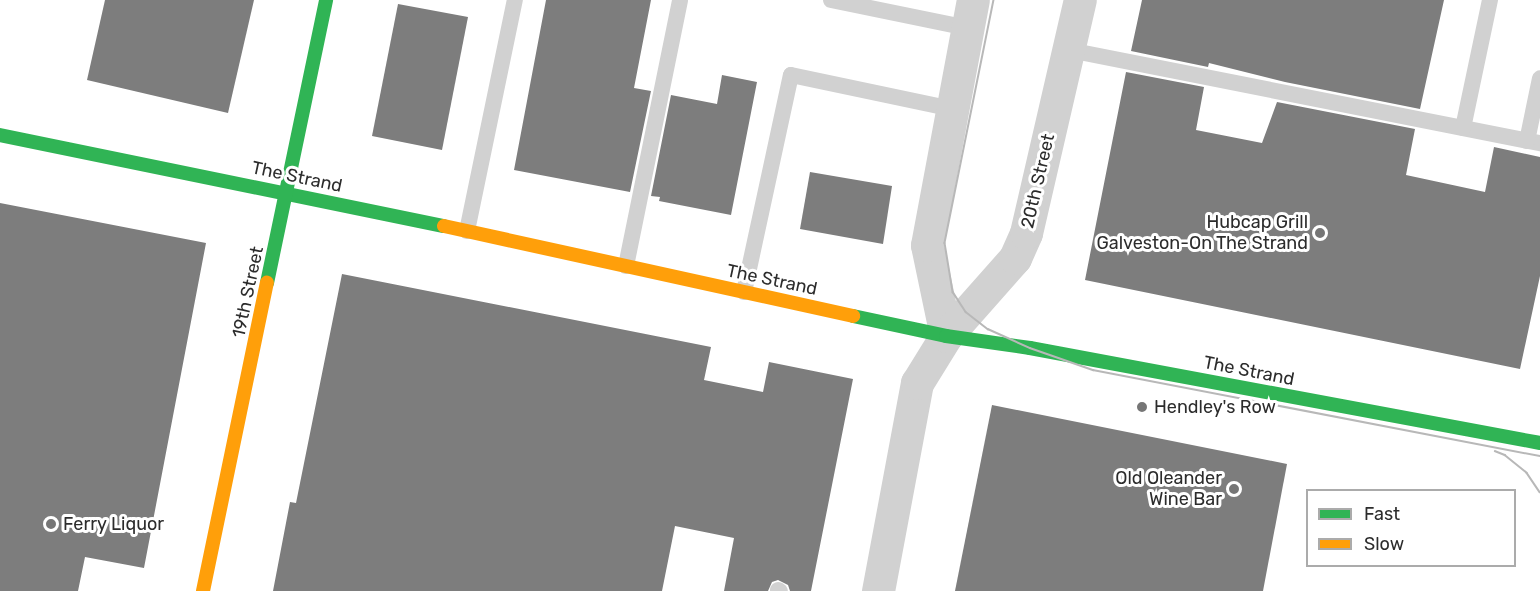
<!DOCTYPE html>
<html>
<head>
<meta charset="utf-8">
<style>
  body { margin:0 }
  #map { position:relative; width:1540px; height:591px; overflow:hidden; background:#fff; font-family:Rubik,sans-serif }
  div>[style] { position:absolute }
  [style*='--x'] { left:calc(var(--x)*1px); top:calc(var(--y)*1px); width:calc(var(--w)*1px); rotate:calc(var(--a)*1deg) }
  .building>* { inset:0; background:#7d7d7d }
  .lane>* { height:16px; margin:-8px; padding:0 8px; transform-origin:8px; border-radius:8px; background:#d1d1d1 }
  .street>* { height:33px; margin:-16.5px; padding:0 16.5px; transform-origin:16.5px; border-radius:16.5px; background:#d1d1d1 }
  .fast>* { height:14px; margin:-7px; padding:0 7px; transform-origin:7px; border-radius:7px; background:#30b455 }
  .slow>* { height:14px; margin:-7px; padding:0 7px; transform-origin:7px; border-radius:7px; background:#ff9f0a }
  .tram>* { height:1.5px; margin:-0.75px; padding:0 0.75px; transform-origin:0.75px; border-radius:0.75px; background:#b8b8b8 }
  .dots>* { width:16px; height:16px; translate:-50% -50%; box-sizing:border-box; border:3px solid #fff; border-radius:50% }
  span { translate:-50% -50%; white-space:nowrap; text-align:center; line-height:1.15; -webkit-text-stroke:6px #fff; paint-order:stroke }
  .street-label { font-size:18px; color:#2c2c2c }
  .poi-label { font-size:18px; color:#2c2c2c }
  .right { translate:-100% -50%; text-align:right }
  .left { translate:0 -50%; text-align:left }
  .legend { position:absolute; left:1306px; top:489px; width:210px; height:78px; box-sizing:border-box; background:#fff; border:2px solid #ababab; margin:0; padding:8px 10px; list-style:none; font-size:18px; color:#2c2c2c }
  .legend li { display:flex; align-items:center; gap:12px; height:30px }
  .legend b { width:30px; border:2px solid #ababab }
</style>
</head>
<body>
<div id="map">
  <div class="building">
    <div style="clip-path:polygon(105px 0,254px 0,228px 113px,87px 80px)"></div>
    <div style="clip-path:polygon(546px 0,651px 0,634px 88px,651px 91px,630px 192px,514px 170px)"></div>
    <div style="clip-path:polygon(1142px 0,1444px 0,1420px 109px,1285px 82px,1209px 63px,1208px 67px,1131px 51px)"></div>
    <div style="clip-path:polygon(398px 4px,468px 17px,442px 150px,372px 136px)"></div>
    <div style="clip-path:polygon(1126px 72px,1204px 87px,1196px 130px,1262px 143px,1277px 102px,1415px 129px,1406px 175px,1485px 192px,1494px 147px,1540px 157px,1540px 276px,1520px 369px,1085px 280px)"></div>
    <div style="clip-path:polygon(722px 75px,757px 82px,731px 215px,659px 201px,660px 197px,651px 196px,671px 95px,717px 104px)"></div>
    <div style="clip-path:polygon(810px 172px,892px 186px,883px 244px,800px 229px)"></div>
    <div style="clip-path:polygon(0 203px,206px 243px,144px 568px,85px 557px,78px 591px,0 591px)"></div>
    <div style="clip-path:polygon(342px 274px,711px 347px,704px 380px,763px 392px,769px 362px,853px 379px,811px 591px,790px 591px,788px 585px,778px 580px,772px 582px,768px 591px,724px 591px,734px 538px,675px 526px,662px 591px,273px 591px,290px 502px,296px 503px)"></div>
    <div style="clip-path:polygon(992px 405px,1287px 464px,1263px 591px,955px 591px)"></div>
  </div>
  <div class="lane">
    <div style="--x:831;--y:0;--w:139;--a:11.6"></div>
    <div style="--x:1069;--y:50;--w:480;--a:11.2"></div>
    <div style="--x:1463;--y:128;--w:131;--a:-78.1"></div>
    <div style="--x:1527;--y:141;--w:64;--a:-78.3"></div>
    <div style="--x:467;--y:231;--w:236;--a:-78.3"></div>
    <div style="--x:626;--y:266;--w:271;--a:-78.5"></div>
    <div style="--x:744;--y:292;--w:222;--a:-77.8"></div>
    <div style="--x:791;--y:75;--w:165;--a:11.9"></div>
    <div style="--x:778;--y:590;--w:2;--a:27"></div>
  </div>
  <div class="street">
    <div style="--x:946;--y:336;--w:93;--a:-101.8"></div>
    <div style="--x:927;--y:245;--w:249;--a:-79.4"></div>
    <div style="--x:878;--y:591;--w:212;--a:-79.4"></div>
    <div style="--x:917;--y:383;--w:55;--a:-58.3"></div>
    <div style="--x:946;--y:336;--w:104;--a:-48.5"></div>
    <div style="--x:1015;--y:258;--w:27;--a:-66"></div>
    <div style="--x:1026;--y:233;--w:239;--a:-77"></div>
  </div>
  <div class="fast">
    <div style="--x:0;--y:135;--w:453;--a:11.6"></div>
    <div style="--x:267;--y:283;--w:289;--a:-78.2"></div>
    <div style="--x:853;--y:316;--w:95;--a:12.1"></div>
    <div style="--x:946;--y:336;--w:85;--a:8.1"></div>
    <div style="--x:1030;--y:348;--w:519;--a:10.55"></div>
  </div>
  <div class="slow">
    <div style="--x:444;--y:226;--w:419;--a:12.4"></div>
    <div style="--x:203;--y:591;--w:315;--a:-78.3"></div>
  </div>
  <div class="tram">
    <div style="--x:994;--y:0;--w:248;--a:101.4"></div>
    <div style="--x:945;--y:243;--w:50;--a:80.7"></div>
    <div style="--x:953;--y:292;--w:24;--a:57"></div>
    <div style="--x:966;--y:312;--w:28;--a:38"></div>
    <div style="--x:988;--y:329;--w:46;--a:24.3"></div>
    <div style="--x:1030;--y:348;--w:67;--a:19.2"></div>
    <div style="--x:1093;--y:370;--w:455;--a:10.9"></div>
    <div style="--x:1495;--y:451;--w:11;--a:22"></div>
    <div style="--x:1505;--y:455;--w:28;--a:39"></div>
    <div style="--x:1527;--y:473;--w:23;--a:56"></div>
  </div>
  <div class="dots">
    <div style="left:1320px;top:233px;background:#767676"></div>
    <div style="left:1142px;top:407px;background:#767676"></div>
    <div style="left:1234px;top:489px;background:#767676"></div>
    <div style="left:51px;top:524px;background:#767676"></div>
  </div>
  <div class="street-label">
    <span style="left:297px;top:177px;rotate:12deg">The Strand</span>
    <span style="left:1038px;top:181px;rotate:-77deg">20th Street</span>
    <span style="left:772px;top:280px;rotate:12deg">The Strand</span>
    <span style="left:248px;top:292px;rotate:-78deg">19th Street</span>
    <span style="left:1249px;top:371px;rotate:11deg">The Strand</span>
  </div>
  <div class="poi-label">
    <span class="right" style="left:1308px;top:233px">Hubcap Grill<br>Galveston-On The Strand</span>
    <span class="left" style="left:1154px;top:407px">Hendley's Row</span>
    <span class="right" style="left:1222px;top:489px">Old Oleander<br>Wine Bar</span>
    <span class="left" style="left:63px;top:524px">Ferry Liquor</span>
  </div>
  <ul class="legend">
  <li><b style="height:8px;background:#30b455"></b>Fast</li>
  <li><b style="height:8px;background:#ff9f0a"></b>Slow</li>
  </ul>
</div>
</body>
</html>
